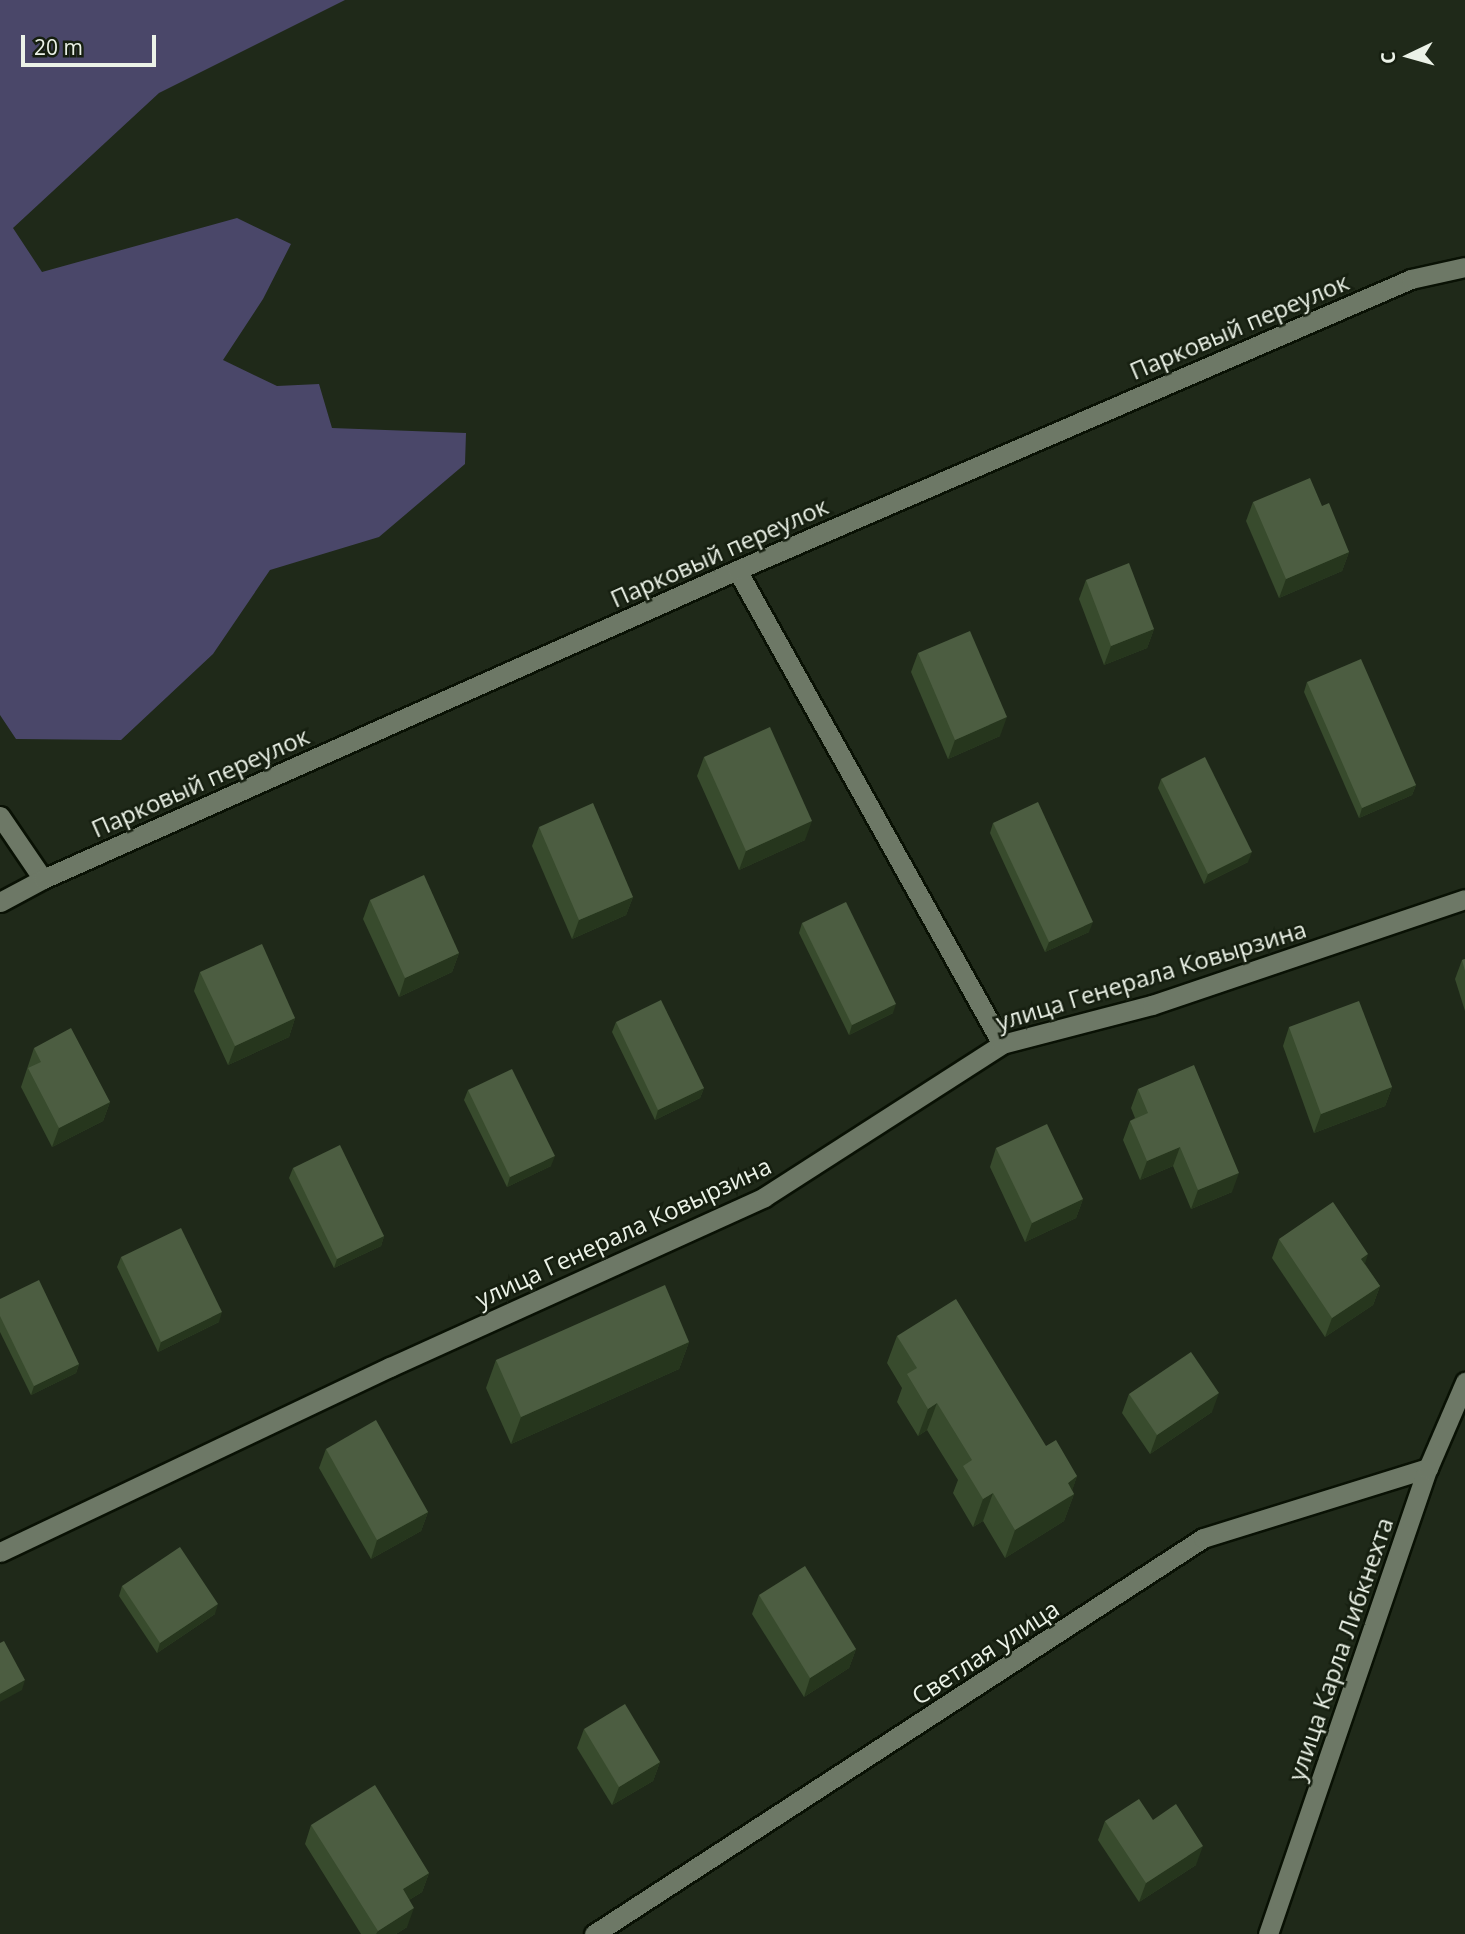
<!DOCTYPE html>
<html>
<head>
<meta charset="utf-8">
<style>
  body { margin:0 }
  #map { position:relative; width:1465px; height:1934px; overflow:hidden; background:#1f2919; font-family:"Open Sans",sans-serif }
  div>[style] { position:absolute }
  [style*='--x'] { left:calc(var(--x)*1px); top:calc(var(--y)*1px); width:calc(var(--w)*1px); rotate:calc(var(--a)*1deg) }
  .forest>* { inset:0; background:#4a4769 }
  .roads { filter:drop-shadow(2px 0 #091104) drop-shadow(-2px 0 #091104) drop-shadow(0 2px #091104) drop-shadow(0 -2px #091104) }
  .minor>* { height:19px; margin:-9.5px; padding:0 9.5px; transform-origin:9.5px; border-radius:9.5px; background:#6d7866 }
  .wall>* { inset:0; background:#384b2d }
  .shaded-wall>* { inset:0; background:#26361d }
  .building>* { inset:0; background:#4c5d41 }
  span { translate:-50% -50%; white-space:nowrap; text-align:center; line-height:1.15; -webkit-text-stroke:5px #161f10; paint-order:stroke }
  .street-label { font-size:24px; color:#ebf2e7 }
  .north { position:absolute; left:1374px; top:21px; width:70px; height:70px; -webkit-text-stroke:5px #161f10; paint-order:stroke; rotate:265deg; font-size:19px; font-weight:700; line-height:28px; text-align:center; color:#ebf2e7 }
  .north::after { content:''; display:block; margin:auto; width:24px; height:32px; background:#ebf2e7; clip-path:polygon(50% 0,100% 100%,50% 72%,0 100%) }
  .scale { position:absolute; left:21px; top:35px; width:135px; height:32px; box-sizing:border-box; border:4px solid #ebf2e7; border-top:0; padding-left:9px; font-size:21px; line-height:24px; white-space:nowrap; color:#ebf2e7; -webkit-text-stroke:5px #161f10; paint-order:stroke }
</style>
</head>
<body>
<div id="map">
  <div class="forest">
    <div style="clip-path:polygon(0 0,345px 0,159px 93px,13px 228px,42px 272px,237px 218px,291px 244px,263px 299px,223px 360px,277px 386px,319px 384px,332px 428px,466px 433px,465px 464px,379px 537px,270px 570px,213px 654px,121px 740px,16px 739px,0 715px)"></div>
  </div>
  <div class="roads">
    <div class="minor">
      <div style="--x:737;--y:570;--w:543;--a:60.79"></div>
      <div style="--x:0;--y:816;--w:76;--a:55.7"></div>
      <div style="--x:0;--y:902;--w:49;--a:-28.1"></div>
      <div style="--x:43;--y:879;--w:760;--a:-24"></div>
      <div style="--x:737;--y:570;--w:734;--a:-23.35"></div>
      <div style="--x:1411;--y:279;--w:55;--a:-12.5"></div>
      <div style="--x:0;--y:1552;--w:432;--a:-25.4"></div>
      <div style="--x:390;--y:1367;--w:411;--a:-24.4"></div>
      <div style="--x:764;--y:1197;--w:283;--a:-32.7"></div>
      <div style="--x:1002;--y:1044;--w:155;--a:-14.6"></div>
      <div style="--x:1152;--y:1005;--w:330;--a:-18.7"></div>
      <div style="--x:594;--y:1934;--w:726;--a:-33.03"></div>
      <div style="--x:1203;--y:1538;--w:236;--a:-17.3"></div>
      <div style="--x:1268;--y:1934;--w:493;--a:-71.1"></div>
      <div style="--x:1428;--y:1468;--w:94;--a:-66.7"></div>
    </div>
  </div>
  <div class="wall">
    <div style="clip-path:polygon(1253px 502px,1322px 506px,1349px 552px,1342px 571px,1279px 598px,1246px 521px)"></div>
    <div style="clip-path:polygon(1086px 580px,1154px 629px,1147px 648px,1104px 665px,1079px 599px)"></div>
    <div style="clip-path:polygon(918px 653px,1000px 736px,948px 759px,911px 672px)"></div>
    <div style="clip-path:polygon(1307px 682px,1416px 785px,1412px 795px,1359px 818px,1304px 692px)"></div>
    <div style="clip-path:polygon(704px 757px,805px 840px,739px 870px,697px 776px)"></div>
    <div style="clip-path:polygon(1161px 779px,1248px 862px,1204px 884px,1158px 788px)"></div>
    <div style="clip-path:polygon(993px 823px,1089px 932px,1045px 952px,990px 833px)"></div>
    <div style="clip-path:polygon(539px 827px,633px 897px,626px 915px,572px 939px,532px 846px)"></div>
    <div style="clip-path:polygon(370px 900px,459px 953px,452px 972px,399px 997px,363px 919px)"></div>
    <div style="clip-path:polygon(802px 923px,893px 1013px,849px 1035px,799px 933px)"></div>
    <div style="clip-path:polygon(1465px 959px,1465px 1011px,1455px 979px,1462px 960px)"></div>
    <div style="clip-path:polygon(200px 972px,295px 1018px,289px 1037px,228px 1065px,194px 991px)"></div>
    <div style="clip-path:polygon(616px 1022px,704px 1088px,700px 1098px,655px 1120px,612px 1032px)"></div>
    <div style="clip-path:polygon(1289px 1027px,1392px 1087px,1385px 1106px,1314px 1133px,1283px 1046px)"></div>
    <div style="clip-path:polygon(34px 1048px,110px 1102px,103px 1121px,52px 1147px,21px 1087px)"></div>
    <div style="clip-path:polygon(1138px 1089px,1232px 1192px,1191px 1209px,1173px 1166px,1140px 1180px,1123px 1140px,1130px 1121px,1135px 1118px,1131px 1108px)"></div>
    <div style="clip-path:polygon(468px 1090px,551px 1166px,507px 1187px,464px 1100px)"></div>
    <div style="clip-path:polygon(996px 1148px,1083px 1199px,1076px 1218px,1025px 1242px,990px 1167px)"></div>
    <div style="clip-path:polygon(293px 1168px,384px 1236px,381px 1246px,334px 1268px,289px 1178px)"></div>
    <div style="clip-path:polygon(1279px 1239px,1365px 1264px,1380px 1286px,1373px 1305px,1325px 1337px,1272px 1258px)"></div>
    <div style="clip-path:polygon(121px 1257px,219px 1322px,158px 1352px,117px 1267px)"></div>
    <div style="clip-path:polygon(0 1299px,79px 1364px,76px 1373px,31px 1395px,0 1332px)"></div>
    <div style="clip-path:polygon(897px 1336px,1046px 1446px,1077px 1476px,1072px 1490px,1074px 1494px,1064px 1521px,1005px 1558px,983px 1521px,973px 1527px,953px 1493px,958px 1480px,927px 1430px,918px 1436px,897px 1402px,902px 1388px,887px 1363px)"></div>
    <div style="clip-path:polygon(689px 1342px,679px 1369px,511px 1444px,486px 1388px,496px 1360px)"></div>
    <div style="clip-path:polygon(1129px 1394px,1212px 1412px,1150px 1454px,1122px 1413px)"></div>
    <div style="clip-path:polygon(326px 1449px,428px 1512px,421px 1531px,371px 1559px,319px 1468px)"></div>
    <div style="clip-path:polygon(122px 1586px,215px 1614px,157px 1653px,119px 1596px)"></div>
    <div style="clip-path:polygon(759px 1595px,856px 1649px,849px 1668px,804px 1697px,752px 1614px)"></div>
    <div style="clip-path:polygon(584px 1729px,660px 1762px,653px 1781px,612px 1805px,577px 1748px)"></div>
    <div style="clip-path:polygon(1153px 1820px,1196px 1865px,1139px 1902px,1098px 1840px,1105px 1821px)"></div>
    <div style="clip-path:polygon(311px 1825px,429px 1873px,422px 1892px,409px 1900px,407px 1927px,396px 1934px,361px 1934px,305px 1844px)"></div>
  </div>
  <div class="shaded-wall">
    <div style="clip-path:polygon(1349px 552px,1342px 571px,1279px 598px,1286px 579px)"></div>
    <div style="clip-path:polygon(1154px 629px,1147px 648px,1104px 665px,1111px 646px)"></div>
    <div style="clip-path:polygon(1007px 717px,1000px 736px,948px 759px,955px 740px)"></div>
    <div style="clip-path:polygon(1416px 785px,1412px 795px,1359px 818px,1362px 808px)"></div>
    <div style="clip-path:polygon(812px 821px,805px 840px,739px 870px,746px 851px)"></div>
    <div style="clip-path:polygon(1252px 852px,1248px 862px,1204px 884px,1208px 874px)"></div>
    <div style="clip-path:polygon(633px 897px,626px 915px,572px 939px,579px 920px)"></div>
    <div style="clip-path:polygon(1093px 922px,1089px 932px,1045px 952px,1049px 942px)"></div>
    <div style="clip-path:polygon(459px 953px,452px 972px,399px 997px,405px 978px)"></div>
    <div style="clip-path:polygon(896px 1004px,893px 1013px,849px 1035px,852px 1025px)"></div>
    <div style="clip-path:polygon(295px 1018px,289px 1037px,228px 1065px,235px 1046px)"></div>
    <div style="clip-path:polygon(1392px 1087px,1385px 1106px,1314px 1133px,1321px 1114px)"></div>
    <div style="clip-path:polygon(704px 1088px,700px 1098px,655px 1120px,658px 1110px)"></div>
    <div style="clip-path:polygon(110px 1102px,103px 1121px,52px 1147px,59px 1128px)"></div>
    <div style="clip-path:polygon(1180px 1147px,1173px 1166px,1140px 1180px,1147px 1161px)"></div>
    <div style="clip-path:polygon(555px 1156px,551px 1166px,507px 1187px,510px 1177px)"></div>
    <div style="clip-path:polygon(1239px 1173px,1232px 1192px,1191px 1209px,1198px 1190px)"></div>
    <div style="clip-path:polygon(1083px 1199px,1076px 1218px,1025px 1242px,1032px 1223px)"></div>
    <div style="clip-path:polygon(384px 1236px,381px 1246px,334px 1268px,337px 1259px)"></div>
    <div style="clip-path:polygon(1368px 1254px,1362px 1273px,1361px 1259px)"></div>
    <div style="clip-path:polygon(1380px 1286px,1373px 1305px,1325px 1337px,1332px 1318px)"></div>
    <div style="clip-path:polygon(222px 1312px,219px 1322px,158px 1352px,161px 1342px)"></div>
    <div style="clip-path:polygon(689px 1342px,679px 1369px,511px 1444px,521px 1417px)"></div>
    <div style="clip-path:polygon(79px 1364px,76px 1373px,31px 1395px,34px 1386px)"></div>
    <div style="clip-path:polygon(1219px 1393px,1212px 1412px,1150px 1454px,1157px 1435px)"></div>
    <div style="clip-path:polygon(937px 1403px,927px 1430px,918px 1436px,928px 1409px)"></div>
    <div style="clip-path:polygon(1077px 1476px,1070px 1497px,1074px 1494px,1064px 1521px,1005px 1558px,1015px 1530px,1068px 1483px)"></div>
    <div style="clip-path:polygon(993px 1493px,983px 1521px,973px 1527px,983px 1499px)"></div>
    <div style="clip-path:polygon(428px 1512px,421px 1531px,371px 1559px,377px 1540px)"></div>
    <div style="clip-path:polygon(218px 1604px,215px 1614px,157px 1653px,160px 1643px)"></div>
    <div style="clip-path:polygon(856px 1649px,849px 1668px,804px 1697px,810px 1678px)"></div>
    <div style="clip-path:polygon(25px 1680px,22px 1690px,0 1702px,0 1694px)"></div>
    <div style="clip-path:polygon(660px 1762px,653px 1781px,612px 1805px,619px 1787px)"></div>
    <div style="clip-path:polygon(1203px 1846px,1196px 1865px,1139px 1902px,1146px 1883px)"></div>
    <div style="clip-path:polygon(429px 1873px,422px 1892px,396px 1908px,403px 1889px)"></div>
    <div style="clip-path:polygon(414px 1908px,407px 1927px,396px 1934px,376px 1934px,378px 1931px)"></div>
  </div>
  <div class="building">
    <div style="clip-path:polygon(1310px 478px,1322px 506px,1329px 503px,1349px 552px,1286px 579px,1253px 502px)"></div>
    <div style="clip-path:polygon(1129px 563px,1154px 629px,1111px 646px,1086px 580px)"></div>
    <div style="clip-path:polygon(970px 631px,1007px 717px,955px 740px,918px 653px)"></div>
    <div style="clip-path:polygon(1361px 659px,1416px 785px,1362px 808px,1307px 682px)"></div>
    <div style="clip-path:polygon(770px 727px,812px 821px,746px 851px,704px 757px)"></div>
    <div style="clip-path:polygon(1205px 757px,1252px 852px,1208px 874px,1161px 779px)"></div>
    <div style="clip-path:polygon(1038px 802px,1093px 922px,1049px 942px,993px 823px)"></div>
    <div style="clip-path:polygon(593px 803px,633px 897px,579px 920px,539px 827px)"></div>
    <div style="clip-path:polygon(424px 875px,459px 953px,405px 978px,370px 900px)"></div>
    <div style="clip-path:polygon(846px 902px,896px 1004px,852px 1025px,802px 923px)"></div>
    <div style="clip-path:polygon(262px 944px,295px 1018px,235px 1046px,200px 972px)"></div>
    <div style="clip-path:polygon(1465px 959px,1465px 971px,1462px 960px)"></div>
    <div style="clip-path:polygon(661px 1000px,704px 1088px,658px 1110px,616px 1022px)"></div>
    <div style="clip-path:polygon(1359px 1001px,1392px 1087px,1321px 1114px,1289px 1027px)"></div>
    <div style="clip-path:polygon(71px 1028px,110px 1102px,59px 1128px,28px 1068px,41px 1062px,34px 1048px)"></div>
    <div style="clip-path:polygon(1194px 1065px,1239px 1173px,1198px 1190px,1180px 1147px,1147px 1161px,1130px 1121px,1148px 1113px,1138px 1089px)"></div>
    <div style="clip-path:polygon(512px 1069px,555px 1156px,510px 1177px,468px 1090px)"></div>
    <div style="clip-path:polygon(1047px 1124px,1083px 1199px,1032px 1223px,996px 1148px)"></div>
    <div style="clip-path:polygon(340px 1145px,384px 1236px,337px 1259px,293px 1168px)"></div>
    <div style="clip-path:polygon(1333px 1202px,1368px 1254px,1361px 1259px,1380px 1286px,1332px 1318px,1279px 1239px)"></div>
    <div style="clip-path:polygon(181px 1228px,222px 1312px,161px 1342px,121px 1257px)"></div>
    <div style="clip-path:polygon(39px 1280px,79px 1364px,34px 1386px,0 1316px,0 1299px)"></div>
    <div style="clip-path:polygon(665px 1285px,689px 1342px,521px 1417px,496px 1360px)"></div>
    <div style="clip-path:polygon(956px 1299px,1046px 1446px,1056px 1440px,1077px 1476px,1068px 1483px,1074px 1494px,1015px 1530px,993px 1493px,983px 1499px,963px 1466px,972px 1460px,937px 1403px,928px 1409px,907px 1374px,917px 1368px,897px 1336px)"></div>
    <div style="clip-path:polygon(1191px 1352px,1219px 1393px,1157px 1435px,1129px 1394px)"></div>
    <div style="clip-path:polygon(376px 1420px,428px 1512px,377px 1540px,326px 1449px)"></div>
    <div style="clip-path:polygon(180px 1547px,218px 1604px,160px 1643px,122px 1586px)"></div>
    <div style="clip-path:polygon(805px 1566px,856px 1649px,810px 1678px,759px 1595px)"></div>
    <div style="clip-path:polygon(4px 1641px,25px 1680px,0 1694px,0 1643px)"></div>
    <div style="clip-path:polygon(625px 1704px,660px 1762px,619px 1787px,584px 1729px)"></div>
    <div style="clip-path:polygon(375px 1785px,429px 1873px,403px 1889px,414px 1908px,378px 1931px,311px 1825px)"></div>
    <div style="clip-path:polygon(1139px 1799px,1153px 1820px,1176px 1804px,1203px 1846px,1146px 1883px,1105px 1821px)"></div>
  </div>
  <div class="street-label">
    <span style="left:1239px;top:326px;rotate:-23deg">Парковый переулок</span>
    <span style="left:719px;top:552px;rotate:-24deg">Парковый переулок</span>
    <span style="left:200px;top:782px;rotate:-24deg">Парковый переулок</span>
    <span style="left:1151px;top:975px;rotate:-17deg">улица Генерала Ковырзина</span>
    <span style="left:623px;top:1232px;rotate:-25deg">улица Генерала Ковырзина</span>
    <span style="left:1340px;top:1649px;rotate:-71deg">улица Карла Либкнехта</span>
    <span style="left:985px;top:1652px;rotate:-33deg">Светлая улица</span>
  </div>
  <div class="north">С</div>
  <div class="scale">20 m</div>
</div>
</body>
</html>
